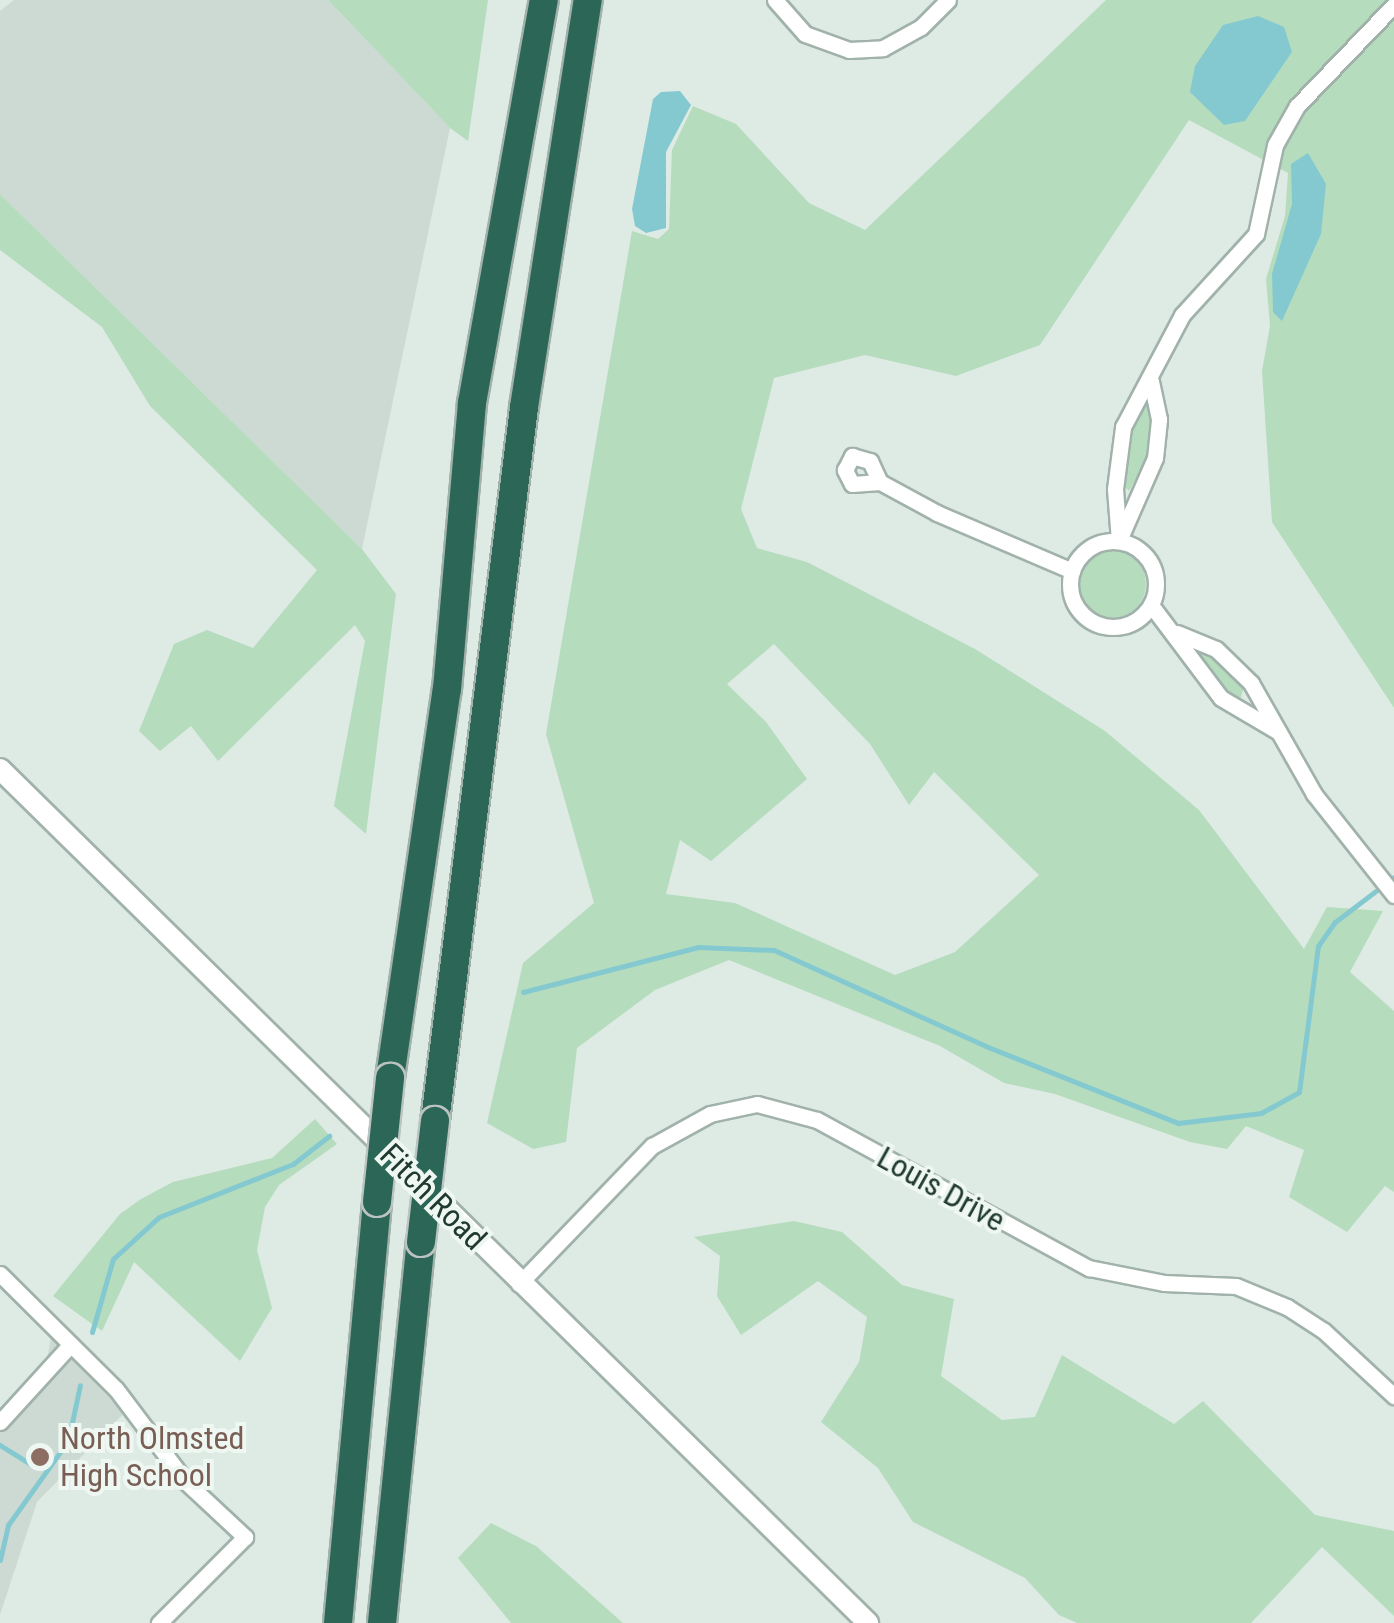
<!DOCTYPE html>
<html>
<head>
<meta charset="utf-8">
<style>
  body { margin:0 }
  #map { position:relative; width:1394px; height:1623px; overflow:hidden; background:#deeae4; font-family:"Roboto Condensed",sans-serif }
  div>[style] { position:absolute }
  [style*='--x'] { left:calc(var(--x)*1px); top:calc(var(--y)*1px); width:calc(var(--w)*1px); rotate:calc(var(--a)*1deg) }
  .built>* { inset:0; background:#cddad3 }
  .green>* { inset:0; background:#b6dcbe }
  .round { border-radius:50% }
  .water>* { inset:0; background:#85c9d0 }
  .stream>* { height:5px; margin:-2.5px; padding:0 2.5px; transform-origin:2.5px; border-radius:2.5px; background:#85c9d0 }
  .roads { filter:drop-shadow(2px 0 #a1b2ab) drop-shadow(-2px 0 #a1b2ab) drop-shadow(0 2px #a1b2ab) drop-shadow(0 -2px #a1b2ab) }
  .minor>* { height:15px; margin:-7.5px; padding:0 7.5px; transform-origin:7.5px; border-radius:7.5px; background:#fff }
  .minor>.ring { margin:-7.5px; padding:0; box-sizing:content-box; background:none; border:15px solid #fff; border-radius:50% }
  .tertiary>* { height:20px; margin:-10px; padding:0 10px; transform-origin:10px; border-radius:10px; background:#fff }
  .motorway>* { height:28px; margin:-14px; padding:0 14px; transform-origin:14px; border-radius:14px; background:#2b6657 }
  .bridges { filter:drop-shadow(2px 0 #bcc4c1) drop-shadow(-2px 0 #bcc4c1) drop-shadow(0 2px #bcc4c1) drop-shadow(0 -2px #bcc4c1) }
  .motorway-bridge>* { height:28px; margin:-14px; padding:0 14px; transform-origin:14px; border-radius:14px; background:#2b6657 }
  .dots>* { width:28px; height:28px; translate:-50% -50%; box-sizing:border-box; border:5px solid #eff7f2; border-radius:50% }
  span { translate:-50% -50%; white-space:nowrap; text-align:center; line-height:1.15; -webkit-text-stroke:8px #eff7f2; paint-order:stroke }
  .street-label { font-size:32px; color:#203a31 }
  .education-label { font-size:32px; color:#785e54 }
  .left { translate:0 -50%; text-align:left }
</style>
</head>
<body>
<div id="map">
  <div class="built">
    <div style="clip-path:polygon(14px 0,328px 0,450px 128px,362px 549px,0 194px,0 11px)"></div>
    <div style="clip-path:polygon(51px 1336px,124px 1413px,37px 1502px,0 1615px,0 1411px,47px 1360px)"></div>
  </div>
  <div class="green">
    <div style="clip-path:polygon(328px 0,488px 0,468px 141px,450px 128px)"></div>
    <div style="clip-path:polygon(evenodd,1106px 0,1394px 0,1394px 708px,1272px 522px,1262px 371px,1270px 326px,1266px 279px,1285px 216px,1288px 173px,1189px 120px,1040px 345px,956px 376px,865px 355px,774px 378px,741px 509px,757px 548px,807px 562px,975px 649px,1105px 731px,1199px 810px,1304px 949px,1327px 907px,1383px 911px,1350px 972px,1394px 1011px,1394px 1192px,1385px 1186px,1347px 1232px,1289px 1197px,1304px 1150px,1246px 1126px,1227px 1149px,1190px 1142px,1055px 1094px,1004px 1083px,940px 1046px,729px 960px,655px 990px,577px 1048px,566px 1142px,533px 1149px,487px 1123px,523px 963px,594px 903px,546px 734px,632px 231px,658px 239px,669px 229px,672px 150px,693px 106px,736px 124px,809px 203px,865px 230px,1106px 0,774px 644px,870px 744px,909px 805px,934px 772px,1039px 875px,955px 952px,895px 975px,735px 903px,666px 894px,680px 840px,711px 861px,807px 779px,766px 722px,727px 684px,774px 644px)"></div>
    <div style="clip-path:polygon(0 194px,362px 549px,396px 594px,366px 834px,334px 806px,365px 641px,355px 625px,218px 761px,191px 726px,160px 751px,139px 731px,174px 644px,207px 630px,253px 648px,317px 570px,150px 406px,102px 327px,0 250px)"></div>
    <div style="clip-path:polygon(1146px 401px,1153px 411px,1149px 455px,1129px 491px,1120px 482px,1129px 433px)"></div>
    <div class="round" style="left:1078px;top:550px;width:68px;height:68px"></div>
    <div style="clip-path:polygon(1193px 642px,1244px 686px,1240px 700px,1229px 699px,1188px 645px)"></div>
    <div style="clip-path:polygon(315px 1119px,337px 1144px,279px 1185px,265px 1207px,257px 1250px,272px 1308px,240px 1361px,134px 1262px,102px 1331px,53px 1296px,120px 1214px,141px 1199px,173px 1182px,272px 1158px)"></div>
    <div style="clip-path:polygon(794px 1221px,842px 1232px,902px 1285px,954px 1299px,941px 1376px,1002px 1420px,1035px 1417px,1062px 1355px,1174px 1424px,1203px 1401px,1315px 1515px,1394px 1531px,1394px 1616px,1322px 1547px,1251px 1623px,1077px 1623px,1059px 1615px,1025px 1578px,913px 1522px,878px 1468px,821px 1422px,859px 1362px,867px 1317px,818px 1281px,741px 1335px,717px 1296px,720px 1256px,694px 1237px)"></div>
    <div style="clip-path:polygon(491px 1523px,536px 1546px,623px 1623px,511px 1623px,458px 1558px)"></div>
  </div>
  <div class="water">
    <div style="clip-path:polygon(1258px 16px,1284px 27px,1292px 52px,1245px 121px,1224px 125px,1190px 92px,1195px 66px,1223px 25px)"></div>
    <div style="clip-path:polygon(680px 91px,691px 105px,666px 152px,666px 228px,646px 233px,635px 226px,632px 209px,653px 99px,661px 92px)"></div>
    <div style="clip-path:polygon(1308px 153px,1326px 184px,1321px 234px,1282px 321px,1273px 312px,1272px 274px,1292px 204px,1291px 164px)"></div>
  </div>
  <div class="stream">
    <div style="--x:523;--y:992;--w:181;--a:-14.4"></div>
    <div style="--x:698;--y:947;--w:76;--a:2.3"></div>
    <div style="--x:774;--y:950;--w:235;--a:24.4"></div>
    <div style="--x:988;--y:1047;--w:205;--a:21.8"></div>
    <div style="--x:1178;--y:1123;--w:84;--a:-6.9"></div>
    <div style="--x:1261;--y:1113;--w:43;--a:-28.9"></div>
    <div style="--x:1299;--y:1092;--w:147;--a:-82.6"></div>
    <div style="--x:1318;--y:946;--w:29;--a:-55"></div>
    <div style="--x:1335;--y:922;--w:74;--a:-37.3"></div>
    <div style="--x:92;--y:1332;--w:76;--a:-74"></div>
    <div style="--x:113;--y:1259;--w:62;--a:-42.4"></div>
    <div style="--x:159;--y:1217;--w:144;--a:-21.6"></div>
    <div style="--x:293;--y:1164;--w:46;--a:-37.9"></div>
    <div style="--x:0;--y:1445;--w:38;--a:32"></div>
    <div style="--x:32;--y:1465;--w:19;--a:-9"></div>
    <div style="--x:0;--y:1560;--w:36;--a:-77"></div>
    <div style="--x:8;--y:1525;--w:103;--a:-54.5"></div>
    <div style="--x:68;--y:1441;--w:57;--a:-77.9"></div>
  </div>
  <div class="roads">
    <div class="minor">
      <div style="--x:775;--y:0;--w:45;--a:48.6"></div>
      <div style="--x:805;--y:34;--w:47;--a:20"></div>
      <div style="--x:849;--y:50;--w:34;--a:-3"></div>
      <div style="--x:883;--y:48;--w:43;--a:-28.9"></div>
      <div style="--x:921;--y:27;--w:38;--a:-45"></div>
      <div style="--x:880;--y:482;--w:28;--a:176"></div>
      <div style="--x:852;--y:484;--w:16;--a:-117"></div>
      <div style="--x:845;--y:470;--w:16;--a:-63"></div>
      <div style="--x:852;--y:456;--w:19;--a:16"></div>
      <div style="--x:870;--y:461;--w:23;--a:65"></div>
      <div style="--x:880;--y:482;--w:65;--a:28.5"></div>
      <div style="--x:937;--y:513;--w:147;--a:23.2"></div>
      <div style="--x:1120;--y:538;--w:87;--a:-66.4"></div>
      <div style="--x:1155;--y:458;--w:39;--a:-84"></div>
      <div style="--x:1159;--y:419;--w:39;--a:-102"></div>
      <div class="ring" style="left:1070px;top:541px;width:71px;height:71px"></div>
      <div style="--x:1119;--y:541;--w:52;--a:-94.4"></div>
      <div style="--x:1115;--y:489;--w:63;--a:-82.6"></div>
      <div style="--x:1123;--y:427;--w:127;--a:-62.2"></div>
      <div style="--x:1182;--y:315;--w:110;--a:-47.6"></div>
      <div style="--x:1256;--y:234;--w:91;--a:-77.9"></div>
      <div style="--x:1275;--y:145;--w:45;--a:-60.6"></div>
      <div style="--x:1297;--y:106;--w:140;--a:-46.2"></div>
      <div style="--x:1151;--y:605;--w:116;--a:53"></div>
      <div style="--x:1221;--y:698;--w:65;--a:30.5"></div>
      <div style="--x:1177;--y:633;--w:42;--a:22.3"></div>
      <div style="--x:1216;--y:649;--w:49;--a:44.2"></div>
      <div style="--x:1251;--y:683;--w:128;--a:60.4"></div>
      <div style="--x:1314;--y:794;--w:129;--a:51.6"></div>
      <div style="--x:0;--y:1274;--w:163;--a:44.8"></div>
      <div style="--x:116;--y:1389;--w:116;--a:53"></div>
      <div style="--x:186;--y:1482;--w:81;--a:43"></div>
      <div style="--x:245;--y:1537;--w:122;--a:135"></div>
      <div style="--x:519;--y:1284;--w:192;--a:-46.1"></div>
      <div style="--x:652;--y:1146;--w:66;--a:-28.9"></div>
      <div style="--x:710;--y:1114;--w:48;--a:-12"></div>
      <div style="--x:757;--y:1104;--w:62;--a:14.9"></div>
      <div style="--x:817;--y:1120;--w:310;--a:28.6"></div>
      <div style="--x:1089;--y:1268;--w:76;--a:11.3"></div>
      <div style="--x:1164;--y:1283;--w:72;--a:2.4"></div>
      <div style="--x:1236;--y:1286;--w:55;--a:22.4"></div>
      <div style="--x:1287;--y:1307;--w:44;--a:33"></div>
      <div style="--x:1324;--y:1331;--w:96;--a:42.9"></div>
      <div style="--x:0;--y:1422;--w:105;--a:-47.7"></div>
    </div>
    <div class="tertiary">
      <div style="--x:0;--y:769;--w:1218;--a:44.53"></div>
    </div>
    <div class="motorway">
      <div style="--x:390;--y:1078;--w:393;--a:-81.7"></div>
      <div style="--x:447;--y:689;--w:287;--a:-85"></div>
      <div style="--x:472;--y:403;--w:409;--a:-79.9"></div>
      <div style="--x:435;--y:1121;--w:720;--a:-82.89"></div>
      <div style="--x:524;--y:407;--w:412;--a:-81.1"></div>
      <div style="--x:338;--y:1623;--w:423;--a:-84.7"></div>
      <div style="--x:382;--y:1623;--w:383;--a:-84.2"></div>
    </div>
  </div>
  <div class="bridges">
    <div class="motorway-bridge">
      <div style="--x:377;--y:1202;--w:125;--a:-84"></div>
      <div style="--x:421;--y:1242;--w:122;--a:-83.4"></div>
    </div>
  </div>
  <div class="dots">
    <div style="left:40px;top:1457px;background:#8d6e63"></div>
  </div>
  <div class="street-label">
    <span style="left:941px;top:1189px;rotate:29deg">Louis Drive</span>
    <span style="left:433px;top:1197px;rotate:45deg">Fitch Road</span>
  </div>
  <div class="education-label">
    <span class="left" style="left:60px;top:1457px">North Olmsted<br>High School</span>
  </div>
</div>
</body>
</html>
